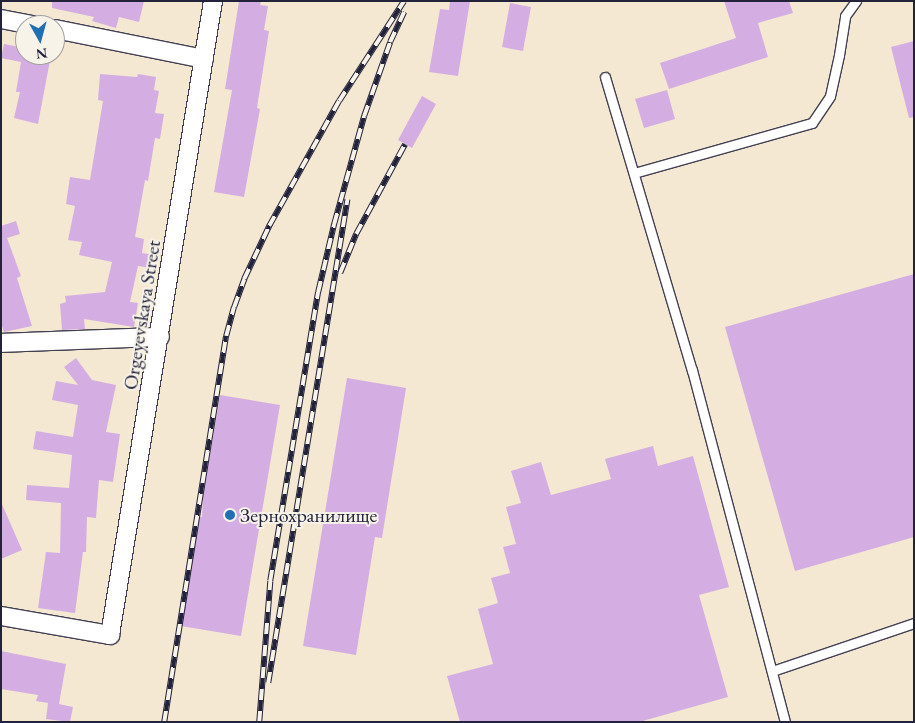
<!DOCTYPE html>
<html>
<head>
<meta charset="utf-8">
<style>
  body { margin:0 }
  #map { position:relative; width:915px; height:723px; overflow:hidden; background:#f4e8d2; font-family:"EB Garamond",serif }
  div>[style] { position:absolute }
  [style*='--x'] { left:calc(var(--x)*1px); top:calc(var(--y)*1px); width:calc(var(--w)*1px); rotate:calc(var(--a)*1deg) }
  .building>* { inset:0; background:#d4aee2 }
  .roads { filter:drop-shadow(1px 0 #424052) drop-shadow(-1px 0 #424052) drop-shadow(0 1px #424052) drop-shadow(0 -1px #424052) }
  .service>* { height:9px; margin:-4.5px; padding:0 4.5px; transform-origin:4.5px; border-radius:4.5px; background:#fff }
  .minor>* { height:18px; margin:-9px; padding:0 9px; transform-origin:9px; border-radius:9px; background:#fff }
  .rail>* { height:5.5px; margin-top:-2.75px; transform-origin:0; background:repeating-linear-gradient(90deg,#f7f3e8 0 11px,#22223b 0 22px); box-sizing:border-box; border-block:1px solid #22223b }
  .dots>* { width:14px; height:14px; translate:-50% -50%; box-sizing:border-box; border:2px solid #f7f3e8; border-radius:50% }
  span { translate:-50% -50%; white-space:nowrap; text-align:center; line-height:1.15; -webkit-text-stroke:4px #f7f3e8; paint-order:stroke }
  .street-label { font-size:20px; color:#22223b }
  .poi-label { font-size:20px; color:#22223b }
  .left { translate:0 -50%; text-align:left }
  .frame { position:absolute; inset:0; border:2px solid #22223b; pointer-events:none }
  .north { position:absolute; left:15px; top:15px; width:50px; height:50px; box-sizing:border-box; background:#f7f3e8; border:1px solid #a29fa3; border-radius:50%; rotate:173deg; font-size:14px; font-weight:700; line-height:20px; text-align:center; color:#22223b }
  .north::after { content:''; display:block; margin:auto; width:18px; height:22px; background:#1f6fb2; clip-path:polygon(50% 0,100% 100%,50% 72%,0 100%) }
</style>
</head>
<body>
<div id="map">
  <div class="building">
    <div style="clip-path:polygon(52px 1px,144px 1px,139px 22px,119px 17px,116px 28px,92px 21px,94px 17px,52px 8px)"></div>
    <div style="clip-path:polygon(239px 1px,261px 1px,260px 5px,268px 6px,264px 30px,269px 31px,257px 108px,260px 109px,244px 197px,214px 192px,232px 90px,225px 89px)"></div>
    <div style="clip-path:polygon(450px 1px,470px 1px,458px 76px,429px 72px,440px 9px,449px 10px)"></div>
    <div style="clip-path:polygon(724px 1px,789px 1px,793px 13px,758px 23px,768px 57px,669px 89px,660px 63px,736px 38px)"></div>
    <div style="clip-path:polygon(510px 3px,531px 7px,523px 51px,502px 47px)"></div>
    <div style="clip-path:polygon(914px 41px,914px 117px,909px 118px,891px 47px)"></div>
    <div style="clip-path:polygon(4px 44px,25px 48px,25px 55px,51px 55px,38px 124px,14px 118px,20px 92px,16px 92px,21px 62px,1px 58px)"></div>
    <div style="clip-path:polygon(100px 74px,137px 77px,138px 74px,156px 77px,154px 90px,159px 91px,155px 113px,164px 114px,160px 139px,155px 138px,148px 181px,145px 180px,135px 237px,144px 239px,142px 253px,154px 255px,151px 268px,138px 266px,130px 302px,138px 303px,134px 327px,84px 319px,85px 329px,62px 330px,60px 304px,66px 302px,65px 296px,105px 292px,112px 262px,79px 255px,82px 242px,68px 240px,75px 206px,66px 204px,70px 177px,90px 180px,103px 101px,98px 100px)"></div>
    <div style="clip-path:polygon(667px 90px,675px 119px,644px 128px,635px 99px)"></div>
    <div style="clip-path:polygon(422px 96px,436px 104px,412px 148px,398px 140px)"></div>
    <div style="clip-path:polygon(16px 221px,20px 234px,7px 238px,21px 276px,17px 278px,32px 326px,4px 332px,1px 323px,1px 226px)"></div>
    <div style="clip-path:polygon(914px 274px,914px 537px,795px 571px,725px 327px)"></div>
    <div style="clip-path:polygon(76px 358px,92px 380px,116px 385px,106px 432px,120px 434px,113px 482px,99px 480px,96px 518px,87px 517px,86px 552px,83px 552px,75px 613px,38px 608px,46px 552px,60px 553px,61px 503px,26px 500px,27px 485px,69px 488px,72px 455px,33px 449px,36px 431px,73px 437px,78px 405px,52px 400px,56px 381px,78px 385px,64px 367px)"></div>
    <div style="clip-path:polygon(347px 378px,406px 388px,382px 538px,375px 537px,356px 655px,303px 646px)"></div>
    <div style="clip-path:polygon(220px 395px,280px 405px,241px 636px,181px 626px,199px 517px,202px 517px,203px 496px)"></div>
    <div style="clip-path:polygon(653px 446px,658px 466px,693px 456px,729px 587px,699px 595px,728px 697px,639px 722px,460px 722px,447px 676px,493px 664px,478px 609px,498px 603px,491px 578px,510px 573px,503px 547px,516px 544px,506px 507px,521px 503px,511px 471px,541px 462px,551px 495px,611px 479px,605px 459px)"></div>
    <div style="clip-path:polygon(1px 502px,22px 550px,1px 559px)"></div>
    <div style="clip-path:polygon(1px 651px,66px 664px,59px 704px,73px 707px,70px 722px,46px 719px,48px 703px,36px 701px,38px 695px,1px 689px)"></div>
  </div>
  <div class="roads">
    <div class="service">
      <div style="--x:605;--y:77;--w:306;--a:73.5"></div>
      <div style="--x:692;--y:370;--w:364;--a:75.2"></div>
      <div style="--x:634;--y:173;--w:185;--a:-15.7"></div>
      <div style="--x:812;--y:123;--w:32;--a:-56"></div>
      <div style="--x:830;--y:96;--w:42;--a:-77.6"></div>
      <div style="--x:839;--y:55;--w:39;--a:-81"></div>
      <div style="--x:845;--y:16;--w:19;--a:-54"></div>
      <div style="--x:772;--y:671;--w:150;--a:-18.7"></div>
    </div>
    <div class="minor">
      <div style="--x:1;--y:19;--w:32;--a:11"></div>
      <div style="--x:55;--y:29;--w:152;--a:11.4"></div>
      <div style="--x:1;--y:343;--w:159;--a:-2.2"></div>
      <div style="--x:1;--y:616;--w:111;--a:9.9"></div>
      <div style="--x:110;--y:635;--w:642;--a:-80.77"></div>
    </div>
  </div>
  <div class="rail">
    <div style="--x:340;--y:273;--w:42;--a:-67.7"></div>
    <div style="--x:356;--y:234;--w:102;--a:-61.4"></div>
    <div style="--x:268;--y:683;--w:490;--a:-80.7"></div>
    <div style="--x:164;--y:722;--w:391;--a:-80.9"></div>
    <div style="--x:226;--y:336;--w:30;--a:-75"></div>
    <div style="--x:234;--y:307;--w:30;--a:-70"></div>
    <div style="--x:244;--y:279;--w:59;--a:-64.7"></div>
    <div style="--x:269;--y:226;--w:143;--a:-60.8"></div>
    <div style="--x:339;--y:101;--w:119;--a:-57"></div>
    <div style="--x:259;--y:722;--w:141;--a:-85.5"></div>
    <div style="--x:270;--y:581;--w:293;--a:-80.6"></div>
    <div style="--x:318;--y:292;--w:70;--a:-76.8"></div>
    <div style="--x:334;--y:224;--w:112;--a:-74.5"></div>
    <div style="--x:364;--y:116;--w:78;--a:-70.6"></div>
    <div style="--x:390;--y:42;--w:33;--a:-65"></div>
  </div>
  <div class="dots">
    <div style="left:230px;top:515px;background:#1f6fb2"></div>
  </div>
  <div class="street-label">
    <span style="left:142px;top:315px;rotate:-81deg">Orgeyevskaya Street</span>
  </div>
  <div class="poi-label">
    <span class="left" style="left:240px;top:515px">Зернохранилище</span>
  </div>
  <div class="frame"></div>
  <div class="north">N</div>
</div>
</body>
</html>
